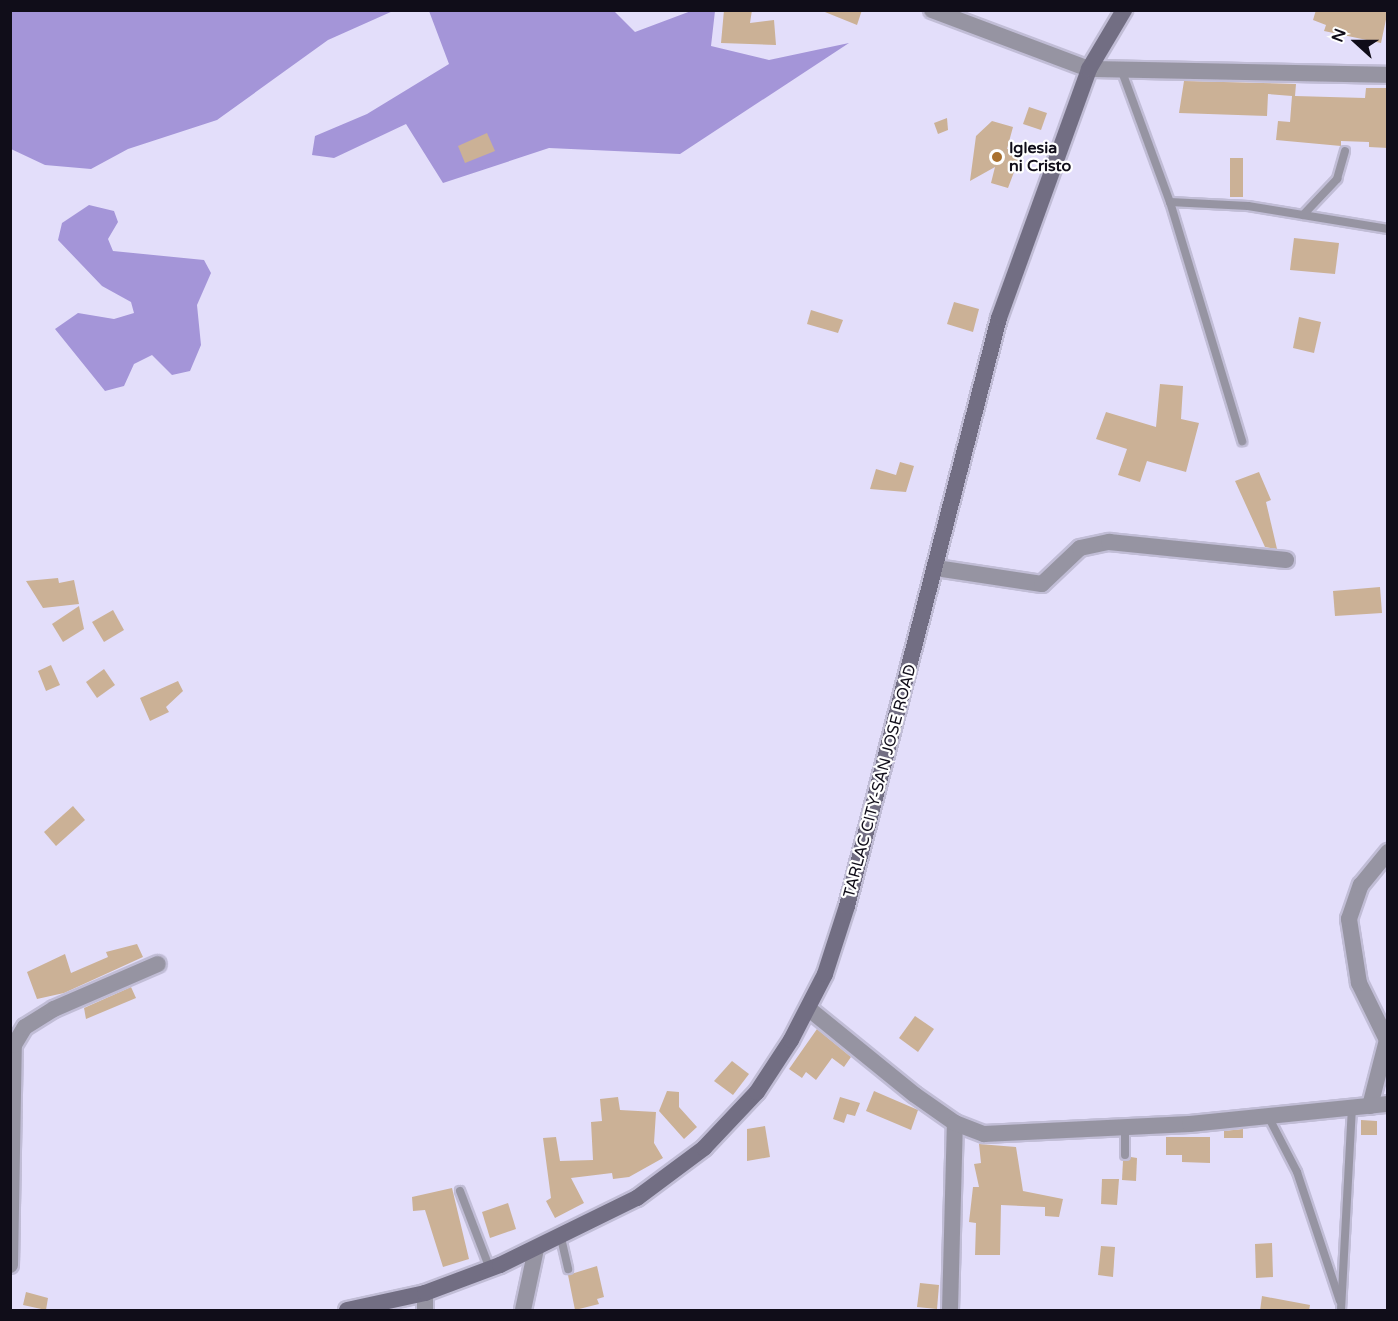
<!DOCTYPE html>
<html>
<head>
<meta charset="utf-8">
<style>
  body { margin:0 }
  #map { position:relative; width:1398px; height:1321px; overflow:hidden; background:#e3defa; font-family:"Varela Round",sans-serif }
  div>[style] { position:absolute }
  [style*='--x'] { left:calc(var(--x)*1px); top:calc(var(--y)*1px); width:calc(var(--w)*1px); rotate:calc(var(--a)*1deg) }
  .forest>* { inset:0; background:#a495d8 }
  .building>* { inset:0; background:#cbb196 }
  .roads { filter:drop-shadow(2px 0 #c1bdd6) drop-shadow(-2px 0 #c1bdd6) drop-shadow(0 2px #c1bdd6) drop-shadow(0 -2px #c1bdd6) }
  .service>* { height:8px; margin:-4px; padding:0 4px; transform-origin:4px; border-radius:4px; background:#9694a2 }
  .minor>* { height:16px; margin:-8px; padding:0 8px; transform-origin:8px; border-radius:8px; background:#9694a2 }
  .tertiary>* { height:16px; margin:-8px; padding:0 8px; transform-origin:8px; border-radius:8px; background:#9694a2 }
  .secondary>* { height:16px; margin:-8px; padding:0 8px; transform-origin:8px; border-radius:8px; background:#726e83 }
  .dots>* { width:16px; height:16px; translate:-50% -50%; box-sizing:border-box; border:3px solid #fff; border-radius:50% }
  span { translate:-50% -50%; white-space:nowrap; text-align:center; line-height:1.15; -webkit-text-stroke:4.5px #fff; paint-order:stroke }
  .poi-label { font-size:16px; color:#100d19; font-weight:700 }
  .left { translate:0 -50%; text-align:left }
  .street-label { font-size:16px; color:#100d19 }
  .frame { position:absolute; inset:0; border:12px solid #100d19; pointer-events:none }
  .north { position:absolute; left:1326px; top:12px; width:60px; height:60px; -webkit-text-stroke:4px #fff; paint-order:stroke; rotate:291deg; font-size:16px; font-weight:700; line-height:24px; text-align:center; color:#100d19 }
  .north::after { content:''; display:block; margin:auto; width:21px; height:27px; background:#100d19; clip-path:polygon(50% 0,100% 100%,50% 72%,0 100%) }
</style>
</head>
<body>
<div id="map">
  <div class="forest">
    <div style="clip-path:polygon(10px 11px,11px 10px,393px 11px,328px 40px,217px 120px,128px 149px,91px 169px,45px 165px,11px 149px)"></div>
    <div style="clip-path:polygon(429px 11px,614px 11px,635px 32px,691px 11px,715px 11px,711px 46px,769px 60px,849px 43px,680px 154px,549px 148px,443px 183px,406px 124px,334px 158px,312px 155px,315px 136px,367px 114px,449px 64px)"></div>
    <div style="clip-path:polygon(89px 205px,114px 211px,118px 222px,108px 239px,113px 251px,204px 260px,211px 273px,197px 305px,201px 345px,190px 371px,172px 375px,152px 355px,134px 364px,124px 386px,105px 391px,55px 329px,78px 313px,114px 319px,134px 313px,131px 302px,102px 286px,58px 240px,62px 223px)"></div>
  </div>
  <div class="building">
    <div style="clip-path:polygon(724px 10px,752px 10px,750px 23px,774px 20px,776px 45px,721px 43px)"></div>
    <div style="clip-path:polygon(820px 10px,862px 10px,857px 25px)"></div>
    <div style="clip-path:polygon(1316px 10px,1388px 10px,1381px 43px,1324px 31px,1326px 25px,1313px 20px)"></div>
    <div style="clip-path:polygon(1184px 81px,1296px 84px,1295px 96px,1365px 98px,1366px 88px,1388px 88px,1388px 148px,1369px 147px,1369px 142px,1341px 141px,1341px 146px,1276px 140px,1278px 121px,1290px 122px,1292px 96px,1268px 94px,1267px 116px,1179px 113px)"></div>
    <div style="clip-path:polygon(1029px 107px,1047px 113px,1041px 130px,1023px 124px)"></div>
    <div style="clip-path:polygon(947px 118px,948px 130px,938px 134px,934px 123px)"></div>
    <div style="clip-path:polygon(992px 121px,1013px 127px,1007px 149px,1022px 151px,1008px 188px,991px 183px,995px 167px,970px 181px,976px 136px)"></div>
    <div style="clip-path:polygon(487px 133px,495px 151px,465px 163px,458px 146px)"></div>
    <div style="clip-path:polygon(1230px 158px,1243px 158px,1243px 197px,1230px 197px)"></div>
    <div style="clip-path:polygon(1294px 238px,1339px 243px,1335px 274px,1290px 270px)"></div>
    <div style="clip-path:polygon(954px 302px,979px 309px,973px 332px,947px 324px)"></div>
    <div style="clip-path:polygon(811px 310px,843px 320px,838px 333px,807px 324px)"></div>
    <div style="clip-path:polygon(1299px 317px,1321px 322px,1314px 353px,1293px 348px)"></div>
    <div style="clip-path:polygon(1160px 384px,1183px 386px,1181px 419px,1199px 423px,1186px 472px,1147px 461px,1140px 482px,1118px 475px,1127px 449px,1096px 439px,1106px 412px,1156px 427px)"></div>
    <div style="clip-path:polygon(900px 462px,914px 466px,906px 492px,870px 489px,876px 469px,896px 475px)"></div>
    <div style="clip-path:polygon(1259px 472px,1271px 500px,1266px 502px,1277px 549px,1265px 547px,1235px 481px)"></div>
    <div style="clip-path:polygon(58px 578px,59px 583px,74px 580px,79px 604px,43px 608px,26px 581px)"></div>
    <div style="clip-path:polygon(1380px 587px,1382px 613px,1335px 616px,1333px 591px)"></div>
    <div style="clip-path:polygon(79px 606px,84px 629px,63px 642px,52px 624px)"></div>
    <div style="clip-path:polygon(113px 610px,124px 630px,104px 642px,92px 622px)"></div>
    <div style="clip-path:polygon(51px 665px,60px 685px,46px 691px,38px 671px)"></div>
    <div style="clip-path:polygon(104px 669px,115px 685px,97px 698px,86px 682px)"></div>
    <div style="clip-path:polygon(178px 681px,183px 691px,166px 707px,169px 712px,150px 721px,140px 698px)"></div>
    <div style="clip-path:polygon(73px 806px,85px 820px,56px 846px,44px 832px)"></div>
    <div style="clip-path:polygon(137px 944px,143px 957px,64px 993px,37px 999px,27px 972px,65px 954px,71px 973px,108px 957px,106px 952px)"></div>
    <div style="clip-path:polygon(131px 987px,136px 998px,86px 1019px,84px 1008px)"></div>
    <div style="clip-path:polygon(915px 1016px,934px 1029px,918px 1052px,899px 1038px)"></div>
    <div style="clip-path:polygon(817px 1029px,851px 1057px,844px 1067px,832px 1058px,816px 1080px,806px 1072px,802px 1078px,789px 1069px)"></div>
    <div style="clip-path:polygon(732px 1061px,749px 1074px,733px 1095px,714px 1081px)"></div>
    <div style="clip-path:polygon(667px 1091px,679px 1092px,679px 1107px,697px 1127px,684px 1139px,659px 1111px)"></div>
    <div style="clip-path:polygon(874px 1091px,918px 1110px,911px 1130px,866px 1111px)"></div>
    <div style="clip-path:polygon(618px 1097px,620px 1110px,656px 1112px,654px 1143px,663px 1158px,629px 1177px,613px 1179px,612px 1173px,571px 1178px,584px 1203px,555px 1218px,546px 1201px,551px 1198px,543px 1138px,556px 1137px,560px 1161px,593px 1160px,591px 1122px,602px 1121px,600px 1099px)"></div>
    <div style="clip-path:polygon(840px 1097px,860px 1103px,855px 1116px,847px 1114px,844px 1123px,833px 1119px)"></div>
    <div style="clip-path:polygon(1361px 1120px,1377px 1121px,1377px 1135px,1361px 1135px)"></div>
    <div style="clip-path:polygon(765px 1126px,770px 1157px,747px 1161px,747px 1129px)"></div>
    <div style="clip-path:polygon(1243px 1129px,1243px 1138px,1224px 1138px,1224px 1131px)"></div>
    <div style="clip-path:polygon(1166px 1137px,1210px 1137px,1210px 1163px,1182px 1162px,1182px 1155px,1166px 1155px)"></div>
    <div style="clip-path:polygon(979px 1144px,1016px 1147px,1023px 1191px,1063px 1199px,1059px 1217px,1045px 1216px,1045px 1207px,1001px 1205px,1000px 1255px,975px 1255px,976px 1223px,969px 1222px,973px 1187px,979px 1187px,974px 1164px,981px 1163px)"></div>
    <div style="clip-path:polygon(1131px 1157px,1137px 1158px,1136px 1181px,1122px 1180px,1123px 1161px)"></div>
    <div style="clip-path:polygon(1102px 1179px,1119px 1179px,1117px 1205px,1101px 1204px)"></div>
    <div style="clip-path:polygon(452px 1188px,469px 1259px,443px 1267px,425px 1210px,413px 1211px,412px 1197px)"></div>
    <div style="clip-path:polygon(508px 1203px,516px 1229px,490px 1238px,482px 1212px)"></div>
    <div style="clip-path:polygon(1272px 1243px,1273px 1277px,1256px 1278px,1255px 1244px)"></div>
    <div style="clip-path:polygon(1101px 1246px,1115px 1247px,1113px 1277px,1098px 1275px)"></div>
    <div style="clip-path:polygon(597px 1266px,604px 1297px,597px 1299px,599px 1304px,575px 1310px,568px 1275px)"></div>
    <div style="clip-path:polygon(920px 1283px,939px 1285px,937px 1309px,917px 1307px)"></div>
    <div style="clip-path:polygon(26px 1292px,48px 1298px,46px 1310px,23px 1305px)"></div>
    <div style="clip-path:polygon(1262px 1296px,1310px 1305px,1309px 1311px,1260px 1311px)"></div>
  </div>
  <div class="roads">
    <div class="service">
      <div style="--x:1121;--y:69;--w:142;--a:69.8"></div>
      <div style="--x:1170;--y:202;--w:78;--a:2.9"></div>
      <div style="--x:1248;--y:206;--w:142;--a:9.3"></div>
      <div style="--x:1170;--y:202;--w:250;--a:73.2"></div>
      <div style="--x:1303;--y:215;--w:50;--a:-46.6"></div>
      <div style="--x:1337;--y:179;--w:29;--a:-74"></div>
      <div style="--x:1269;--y:1118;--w:61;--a:62.6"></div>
      <div style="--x:1297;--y:1172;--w:136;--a:71.6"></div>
      <div style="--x:1125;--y:1129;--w:26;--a:90"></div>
      <div style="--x:460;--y:1191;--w:84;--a:69"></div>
      <div style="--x:561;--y:1238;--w:32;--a:77"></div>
      <div style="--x:1341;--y:1310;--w:202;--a:-86.9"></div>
    </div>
    <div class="minor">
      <div style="--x:932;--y:10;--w:168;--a:20.6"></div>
      <div style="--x:1089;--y:69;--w:299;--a:1.1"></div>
      <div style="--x:936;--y:568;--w:107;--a:8.6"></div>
      <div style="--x:1042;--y:584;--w:52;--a:-43.5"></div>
      <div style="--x:1080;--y:548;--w:30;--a:-12"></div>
      <div style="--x:1109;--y:542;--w:178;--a:5.8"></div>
      <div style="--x:1370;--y:1106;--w:68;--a:-75.6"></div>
      <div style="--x:1387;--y:1040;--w:64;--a:-116.2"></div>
      <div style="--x:1359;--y:983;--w:65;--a:-98.9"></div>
      <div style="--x:1349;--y:919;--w:36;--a:-71"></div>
      <div style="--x:1361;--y:885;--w:43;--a:-50.7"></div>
      <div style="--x:10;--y:1265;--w:220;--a:-89"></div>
      <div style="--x:14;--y:1045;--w:21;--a:-59"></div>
      <div style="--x:25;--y:1027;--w:34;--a:-32"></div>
      <div style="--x:54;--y:1009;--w:113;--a:-23.4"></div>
      <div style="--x:425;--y:1293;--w:17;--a:90"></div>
      <div style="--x:523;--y:1310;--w:62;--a:-78"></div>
      <div style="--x:950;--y:1310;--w:187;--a:-88.5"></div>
    </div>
    <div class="tertiary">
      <div style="--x:809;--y:1009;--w:136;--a:39.1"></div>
      <div style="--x:915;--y:1095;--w:49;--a:35"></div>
      <div style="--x:955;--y:1123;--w:31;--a:21"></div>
      <div style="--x:984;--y:1134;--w:206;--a:-2.8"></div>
      <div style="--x:1190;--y:1124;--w:199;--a:-5.8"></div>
    </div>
    <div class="secondary">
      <div style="--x:347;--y:1310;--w:80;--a:-12.3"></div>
      <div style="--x:425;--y:1293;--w:80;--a:-20.5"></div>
      <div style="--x:500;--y:1265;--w:153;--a:-26.1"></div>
      <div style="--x:637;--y:1198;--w:84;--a:-36.7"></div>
      <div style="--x:704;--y:1148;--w:77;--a:-46.6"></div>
      <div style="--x:757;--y:1092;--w:62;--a:-56.8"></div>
      <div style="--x:791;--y:1040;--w:74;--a:-62.7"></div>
      <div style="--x:825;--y:974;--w:71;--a:-72.1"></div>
      <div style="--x:847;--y:906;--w:607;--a:-75.51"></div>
      <div style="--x:999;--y:318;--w:265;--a:-70.1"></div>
      <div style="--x:1089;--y:69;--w:69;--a:-59.3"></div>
    </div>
  </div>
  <div class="dots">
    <div style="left:997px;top:157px;background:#a9702e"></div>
  </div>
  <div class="poi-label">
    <span class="left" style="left:1009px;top:157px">Iglesia<br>ni Cristo</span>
  </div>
  <div class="street-label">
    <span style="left:880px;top:781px;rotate:-75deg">TARLAC CITY-SAN JOSE ROAD</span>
  </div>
  <div class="frame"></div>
  <div class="north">N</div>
</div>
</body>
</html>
